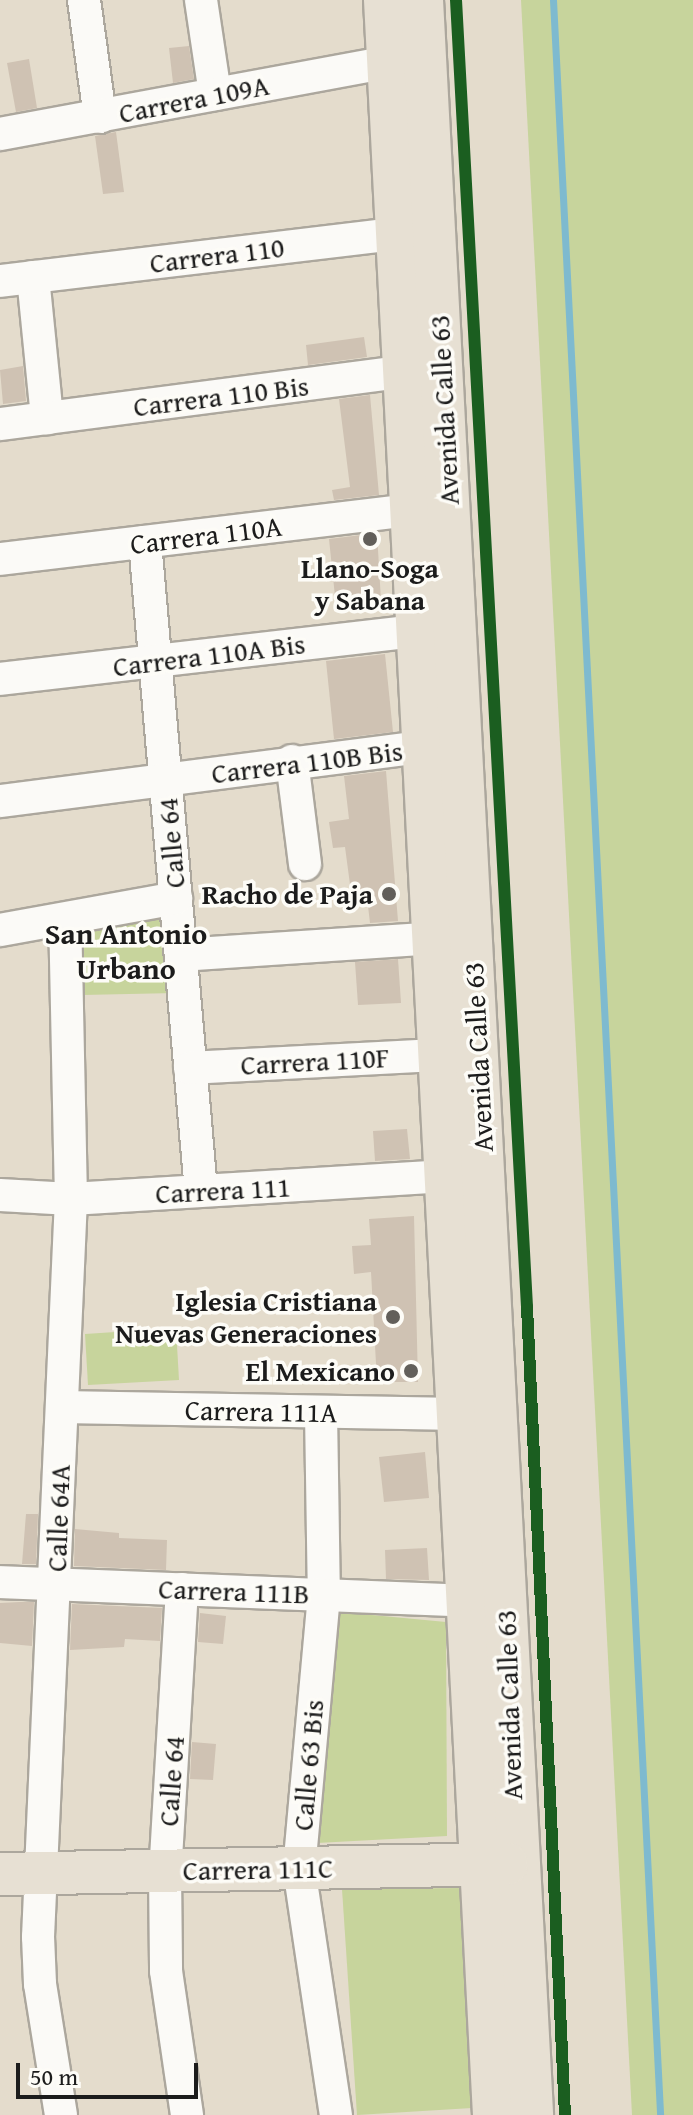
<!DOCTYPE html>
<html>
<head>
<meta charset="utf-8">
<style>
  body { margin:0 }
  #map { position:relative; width:693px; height:2115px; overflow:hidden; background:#e4dccc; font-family:"Gentium Book Plus",serif }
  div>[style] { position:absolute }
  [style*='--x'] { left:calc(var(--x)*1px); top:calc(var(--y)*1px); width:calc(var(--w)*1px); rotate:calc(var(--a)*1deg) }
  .green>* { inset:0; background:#c7d49c }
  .stream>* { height:7px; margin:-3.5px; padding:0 3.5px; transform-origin:3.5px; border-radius:3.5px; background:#7ebacf }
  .building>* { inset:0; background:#cfc2b3 }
  .roads { filter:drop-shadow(2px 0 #aca79d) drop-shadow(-2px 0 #aca79d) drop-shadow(0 2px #aca79d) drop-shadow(0 -2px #aca79d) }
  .minor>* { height:32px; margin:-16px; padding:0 16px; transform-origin:16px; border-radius:16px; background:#fbfaf7 }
  .major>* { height:42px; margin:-21px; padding:0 21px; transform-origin:21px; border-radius:21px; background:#e7e0d3 }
  .cycleway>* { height:12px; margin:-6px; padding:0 6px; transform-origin:6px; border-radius:6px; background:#1b5e20 }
  .dots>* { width:22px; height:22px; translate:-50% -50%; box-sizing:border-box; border:4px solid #fdfcf7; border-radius:50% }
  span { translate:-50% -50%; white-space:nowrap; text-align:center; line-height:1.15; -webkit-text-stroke:7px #fdfcf7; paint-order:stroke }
  .street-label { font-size:28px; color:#1c1c1c }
  .poi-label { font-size:28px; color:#1c1c1c; font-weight:700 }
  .right { translate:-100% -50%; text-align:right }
  .neighbourhood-label { font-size:30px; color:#1c1c1c; font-weight:700 }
  .scale { position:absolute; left:16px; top:2063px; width:182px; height:36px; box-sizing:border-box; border:4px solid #1c1c1c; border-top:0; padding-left:10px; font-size:24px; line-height:28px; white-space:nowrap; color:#1c1c1c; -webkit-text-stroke:6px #fdfcf7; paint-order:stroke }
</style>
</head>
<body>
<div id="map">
  <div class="green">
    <div style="clip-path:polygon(521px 0,693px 0,693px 2115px,632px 2115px)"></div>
    <div style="clip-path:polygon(169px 910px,176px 993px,82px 995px,75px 925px)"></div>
    <div style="clip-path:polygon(176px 1328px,179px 1380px,88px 1385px,85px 1334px)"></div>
    <div style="clip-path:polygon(340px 1612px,446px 1622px,447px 1836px,317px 1843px)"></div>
    <div style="clip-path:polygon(465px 1888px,472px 2108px,357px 2115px,342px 1889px)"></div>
  </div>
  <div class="stream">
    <div style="--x:553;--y:0;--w:2118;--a:87.1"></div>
  </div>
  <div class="building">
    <div style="clip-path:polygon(189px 46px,194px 79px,173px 83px,169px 48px)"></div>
    <div style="clip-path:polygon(29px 59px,37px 108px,16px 112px,7px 63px)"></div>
    <div style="clip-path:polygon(116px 132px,124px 192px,103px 194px,95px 136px)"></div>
    <div style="clip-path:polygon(364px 337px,367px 357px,308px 365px,306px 345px)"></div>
    <div style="clip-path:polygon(23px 366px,26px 401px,3px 404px,0 370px)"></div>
    <div style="clip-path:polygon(370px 395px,379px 495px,334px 500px,332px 490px,350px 487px,339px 399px)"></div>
    <div style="clip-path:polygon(377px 533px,381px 601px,336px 606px,329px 539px)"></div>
    <div style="clip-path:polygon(385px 654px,393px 732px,334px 739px,326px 661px)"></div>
    <div style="clip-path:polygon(386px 771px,398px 921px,370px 923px,368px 906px,353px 907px,345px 847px,333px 848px,329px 822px,349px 819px,344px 776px)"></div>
    <div style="clip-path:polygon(398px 959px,401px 1003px,358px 1005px,355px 962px)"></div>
    <div style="clip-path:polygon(407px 1129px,410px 1159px,375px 1161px,373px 1131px)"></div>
    <div style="clip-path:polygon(414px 1216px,418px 1382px,377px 1382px,371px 1272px,354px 1274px,352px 1246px,371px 1245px,369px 1219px)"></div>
    <div style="clip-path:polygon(425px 1452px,429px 1498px,384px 1502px,379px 1457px)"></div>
    <div style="clip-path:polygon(26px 1514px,38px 1514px,36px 1564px,22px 1564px)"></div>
    <div style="clip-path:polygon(75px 1529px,119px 1533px,119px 1538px,167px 1540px,166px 1570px,74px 1566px)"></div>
    <div style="clip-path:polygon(427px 1548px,429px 1580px,386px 1579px,385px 1550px)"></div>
    <div style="clip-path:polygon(20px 1602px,34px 1602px,32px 1646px,0 1643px,0 1603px)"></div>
    <div style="clip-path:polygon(72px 1604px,162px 1608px,160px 1641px,125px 1639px,124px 1647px,70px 1650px)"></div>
    <div style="clip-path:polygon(200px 1613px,226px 1616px,223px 1644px,198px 1642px)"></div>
    <div style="clip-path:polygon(192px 1742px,216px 1744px,213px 1780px,190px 1779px)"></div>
  </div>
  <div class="roads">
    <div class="minor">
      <div style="--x:84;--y:0;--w:118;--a:82.2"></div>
      <div style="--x:201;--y:0;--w:95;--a:81.5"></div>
      <div style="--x:0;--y:134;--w:396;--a:-10.5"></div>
      <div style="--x:33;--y:277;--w:142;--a:84.3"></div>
      <div style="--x:0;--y:281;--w:421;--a:-6.8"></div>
      <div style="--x:0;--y:424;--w:429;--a:-7.4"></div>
      <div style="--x:145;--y:542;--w:651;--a:85.07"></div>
      <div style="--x:0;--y:559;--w:415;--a:-6.8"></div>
      <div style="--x:0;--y:679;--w:421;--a:-6.6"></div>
      <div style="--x:292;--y:761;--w:104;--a:82.8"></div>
      <div style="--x:0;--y:801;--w:427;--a:-7.3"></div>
      <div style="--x:0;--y:930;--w:179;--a:-10.3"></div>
      <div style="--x:181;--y:955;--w:254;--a:-3.8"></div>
      <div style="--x:190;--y:1068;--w:250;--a:-3"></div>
      <div style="--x:0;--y:1195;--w:71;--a:3.2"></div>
      <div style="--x:71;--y:1199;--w:376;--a:-3.5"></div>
      <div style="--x:63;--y:1407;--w:395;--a:1"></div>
      <div style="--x:321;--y:1412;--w:183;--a:89.1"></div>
      <div style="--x:324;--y:1595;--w:274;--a:95.2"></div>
      <div style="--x:299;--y:1868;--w:250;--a:81.5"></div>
      <div style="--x:0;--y:1582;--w:467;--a:2.3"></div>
      <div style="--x:182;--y:1589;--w:283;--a:93.4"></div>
      <div style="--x:165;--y:1871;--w:100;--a:89.4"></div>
      <div style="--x:166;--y:1971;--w:146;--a:81.7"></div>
      <div style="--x:61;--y:2115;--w:133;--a:-99.1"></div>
      <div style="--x:40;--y:1984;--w:47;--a:-92.4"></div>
      <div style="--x:38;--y:1937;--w:739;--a:-87.44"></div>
      <div style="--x:71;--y:1199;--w:279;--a:-91.2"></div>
    </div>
    <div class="major">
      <div style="--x:385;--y:0;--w:2118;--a:87.05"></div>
      <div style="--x:422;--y:0;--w:2118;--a:87.02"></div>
      <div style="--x:0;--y:1874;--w:507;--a:-1.13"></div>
    </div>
  </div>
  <div class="cycleway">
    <div style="--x:456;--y:0;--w:1309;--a:86.89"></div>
    <div style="--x:527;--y:1307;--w:809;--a:87.31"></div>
  </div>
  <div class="dots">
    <div style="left:370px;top:539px;background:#625f5a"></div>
    <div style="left:389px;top:894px;background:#625f5a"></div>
    <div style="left:393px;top:1317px;background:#625f5a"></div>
    <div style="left:411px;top:1371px;background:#625f5a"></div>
  </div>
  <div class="street-label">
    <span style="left:194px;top:99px;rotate:-11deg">Carrera 109A</span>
    <span style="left:217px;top:255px;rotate:-7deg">Carrera 110</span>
    <span style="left:221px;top:396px;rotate:-7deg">Carrera 110 Bis</span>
    <span style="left:444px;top:410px;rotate:-93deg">Avenida Calle 63</span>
    <span style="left:206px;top:535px;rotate:-7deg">Carrera 110A</span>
    <span style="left:209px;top:655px;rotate:-7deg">Carrera 110A Bis</span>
    <span style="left:307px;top:762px;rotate:-7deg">Carrera 110B Bis</span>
    <span style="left:171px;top:843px;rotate:-95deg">Calle 64</span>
    <span style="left:478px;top:1057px;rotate:-93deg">Avenida Calle 63</span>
    <span style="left:315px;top:1061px;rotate:-3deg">Carrera 110F</span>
    <span style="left:223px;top:1190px;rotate:-3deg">Carrera 111</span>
    <span style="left:261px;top:1411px;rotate:1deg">Carrera 111A</span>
    <span style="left:58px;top:1518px;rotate:-88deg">Calle 64A</span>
    <span style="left:234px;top:1591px;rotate:2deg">Carrera 111B</span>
    <span style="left:509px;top:1705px;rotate:-92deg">Avenida Calle 63</span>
    <span style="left:308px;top:1765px;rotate:-85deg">Calle 63 Bis</span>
    <span style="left:171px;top:1781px;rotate:-86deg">Calle 64</span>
    <span style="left:258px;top:1869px;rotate:-1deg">Carrera 111C</span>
  </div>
  <div class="poi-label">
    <span style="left:370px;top:584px">Llano-Soga<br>y Sabana</span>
    <span class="right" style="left:373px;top:894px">Racho de Paja</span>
    <span class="right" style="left:377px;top:1317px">Iglesia Cristiana<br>Nuevas Generaciones</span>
    <span class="right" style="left:395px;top:1371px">El Mexicano</span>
  </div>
  <div class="neighbourhood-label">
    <span style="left:126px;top:950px">San Antonio<br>Urbano</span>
  </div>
  <div class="scale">50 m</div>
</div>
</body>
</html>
